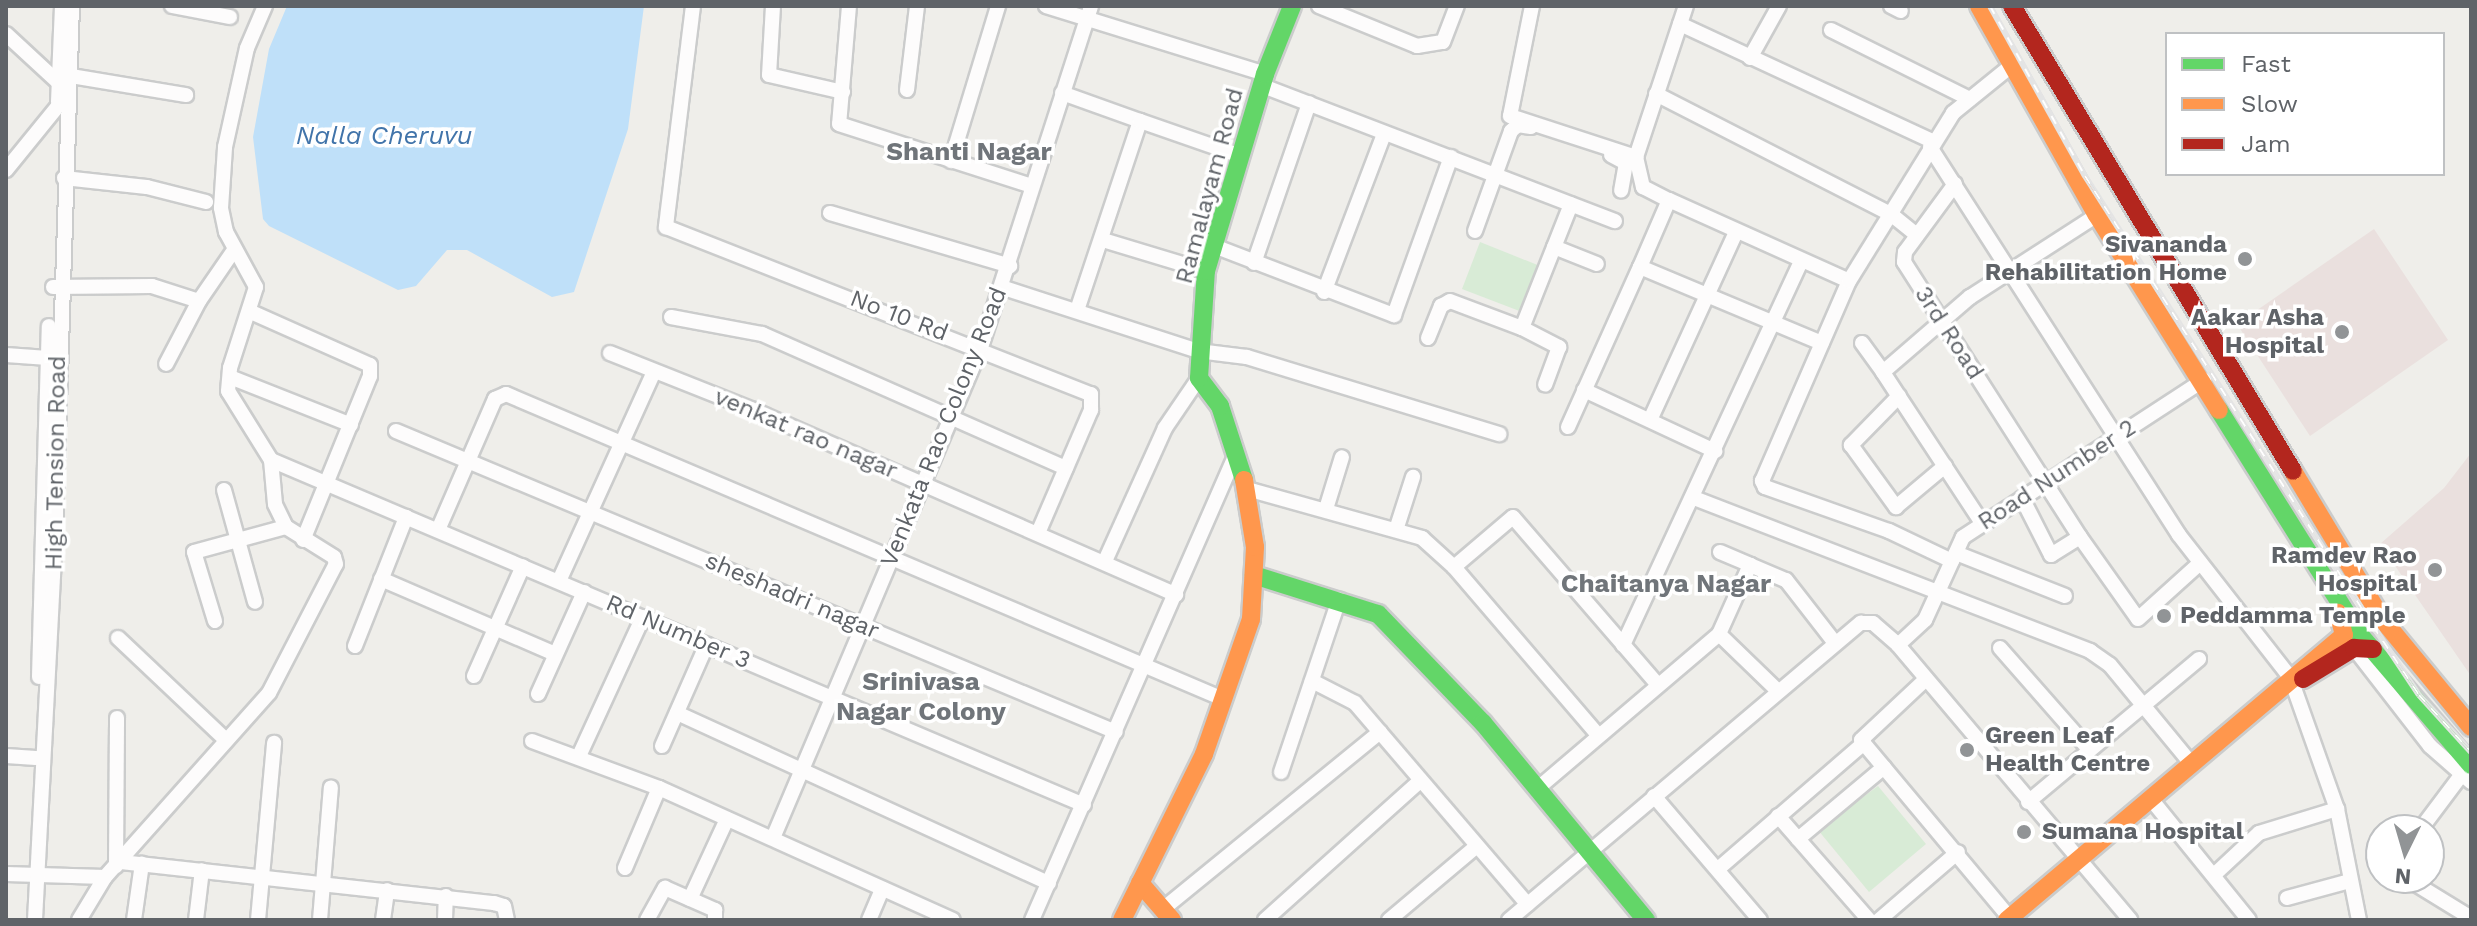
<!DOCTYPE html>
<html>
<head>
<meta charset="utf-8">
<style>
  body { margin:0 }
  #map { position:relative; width:2477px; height:926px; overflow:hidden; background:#efeeea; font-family:"Work Sans",sans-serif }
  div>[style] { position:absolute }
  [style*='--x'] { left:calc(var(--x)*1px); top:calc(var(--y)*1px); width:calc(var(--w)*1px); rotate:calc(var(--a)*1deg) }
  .medical>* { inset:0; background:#eae0de }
  .green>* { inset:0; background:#d8ebd6 }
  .water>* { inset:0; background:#bfe0f9 }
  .roads { filter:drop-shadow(2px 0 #cbcccc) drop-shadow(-2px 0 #cbcccc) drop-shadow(0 2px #cbcccc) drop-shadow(0 -2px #cbcccc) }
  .street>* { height:14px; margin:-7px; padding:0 7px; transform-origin:7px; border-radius:7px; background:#fdfcfc }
  .fast>* { height:18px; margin:-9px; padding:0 9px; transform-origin:9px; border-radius:9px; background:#63d668 }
  .slow>* { height:18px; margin:-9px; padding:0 9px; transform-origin:9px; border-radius:9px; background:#ff974d }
  .jam>* { height:18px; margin:-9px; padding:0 9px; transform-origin:9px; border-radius:9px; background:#b3261e }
  .rail>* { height:6px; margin-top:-3px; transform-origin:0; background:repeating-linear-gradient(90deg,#fff 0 9px,#e4e4e4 0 18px); box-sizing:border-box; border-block:2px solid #e4e4e4 }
  .dots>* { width:22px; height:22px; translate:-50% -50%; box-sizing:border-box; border:4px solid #fff; border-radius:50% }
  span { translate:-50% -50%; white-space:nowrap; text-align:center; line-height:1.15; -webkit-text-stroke:7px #fff; paint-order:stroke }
  .street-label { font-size:24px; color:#5f6368 }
  .poi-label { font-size:24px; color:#5f6368; font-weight:700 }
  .right { translate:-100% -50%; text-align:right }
  .left { translate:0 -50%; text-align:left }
  .water-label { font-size:26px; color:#4174aa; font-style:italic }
  .neighbourhood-label { font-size:26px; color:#70757a; font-weight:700 }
  .frame { position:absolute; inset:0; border:8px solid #5f6368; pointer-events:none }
  .legend { position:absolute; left:2165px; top:32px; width:280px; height:144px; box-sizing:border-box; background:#fff; border:2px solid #bfc1c3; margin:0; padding:10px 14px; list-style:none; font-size:24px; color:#5f6368 }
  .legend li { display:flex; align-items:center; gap:16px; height:40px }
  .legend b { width:40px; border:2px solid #bfc1c3 }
  .north { position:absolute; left:2365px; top:814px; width:80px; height:80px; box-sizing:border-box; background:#fff; border:2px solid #bfc1c3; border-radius:50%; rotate:185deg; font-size:22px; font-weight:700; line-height:32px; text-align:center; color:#5f6368 }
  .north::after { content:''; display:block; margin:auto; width:28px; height:36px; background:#919496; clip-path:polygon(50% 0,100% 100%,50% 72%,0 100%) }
</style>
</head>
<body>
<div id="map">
  <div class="medical">
    <div style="clip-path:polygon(2374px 229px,2448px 340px,2310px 436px,2237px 324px)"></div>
    <div style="clip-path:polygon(2471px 453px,2471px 676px,2380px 544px,2444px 488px)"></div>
  </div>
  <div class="green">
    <div style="clip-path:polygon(1480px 242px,1540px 266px,1522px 312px,1462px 289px)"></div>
    <div style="clip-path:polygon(1878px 786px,1926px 844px,1869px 892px,1818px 830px)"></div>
  </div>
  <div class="water">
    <div style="clip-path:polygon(287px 6px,644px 6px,628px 129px,574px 292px,552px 297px,467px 250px,447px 250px,416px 286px,398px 290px,269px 226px,263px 219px,253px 137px,269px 49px)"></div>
  </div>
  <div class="roads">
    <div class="street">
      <div style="--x:172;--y:6;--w:59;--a:10.7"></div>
      <div style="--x:693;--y:6;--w:223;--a:97"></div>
      <div style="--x:666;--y:227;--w:457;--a:21.5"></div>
      <div style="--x:1091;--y:394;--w:16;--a:90"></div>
      <div style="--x:1091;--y:410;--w:134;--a:113.3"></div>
      <div style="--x:773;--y:6;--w:69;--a:93.3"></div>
      <div style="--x:769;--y:75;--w:76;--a:12.9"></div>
      <div style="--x:849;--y:6;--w:118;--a:94.8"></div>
      <div style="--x:839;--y:124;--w:203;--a:17.8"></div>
      <div style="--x:1046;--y:6;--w:229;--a:17.2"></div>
      <div style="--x:1319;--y:6;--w:106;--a:22.2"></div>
      <div style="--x:1417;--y:46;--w:26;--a:-9"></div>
      <div style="--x:1443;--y:42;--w:39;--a:-69"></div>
      <div style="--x:1532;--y:6;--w:112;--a:101.3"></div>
      <div style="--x:1510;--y:116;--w:133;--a:18"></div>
      <div style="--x:1636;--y:157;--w:31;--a:77"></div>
      <div style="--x:1643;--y:187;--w:29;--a:27"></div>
      <div style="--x:1891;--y:6;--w:11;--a:27"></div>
      <div style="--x:1680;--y:24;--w:280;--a:24.9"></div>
      <div style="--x:1831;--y:30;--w:155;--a:26.4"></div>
      <div style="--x:6;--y:34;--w:72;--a:42.8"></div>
      <div style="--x:1750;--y:58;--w:60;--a:-60.9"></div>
      <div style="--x:59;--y:74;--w:129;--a:9.4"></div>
      <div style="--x:1263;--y:86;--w:377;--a:21"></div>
      <div style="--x:907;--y:90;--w:85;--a:-83.2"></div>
      <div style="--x:1062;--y:93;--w:83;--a:19.7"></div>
      <div style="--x:1140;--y:121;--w:199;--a:108.4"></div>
      <div style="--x:1656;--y:94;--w:265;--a:27.1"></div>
      <div style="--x:1892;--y:215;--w:32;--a:39"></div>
      <div style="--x:58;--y:102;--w:96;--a:-87.6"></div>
      <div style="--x:1140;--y:121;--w:107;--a:19.1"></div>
      <div style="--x:1930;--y:147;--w:461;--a:57.3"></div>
      <div style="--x:2179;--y:535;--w:180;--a:52"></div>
      <div style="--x:1611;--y:155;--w:17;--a:28"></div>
      <div style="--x:1626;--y:163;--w:28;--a:100"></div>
      <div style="--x:1636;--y:157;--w:159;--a:-71.7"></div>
      <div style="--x:951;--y:161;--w:162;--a:-73.1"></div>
      <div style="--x:6;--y:170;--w:82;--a:-50.9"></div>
      <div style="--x:64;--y:178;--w:83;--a:6.2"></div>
      <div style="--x:147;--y:187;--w:61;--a:14.3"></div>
      <div style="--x:1955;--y:184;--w:84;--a:126.3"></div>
      <div style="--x:1905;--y:252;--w:10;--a:96"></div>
      <div style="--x:1904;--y:262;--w:326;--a:57.4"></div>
      <div style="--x:2080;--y:537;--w:100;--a:54.7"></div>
      <div style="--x:2138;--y:619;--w:84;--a:-42.1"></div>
      <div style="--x:830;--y:213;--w:188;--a:16.4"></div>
      <div style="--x:1475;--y:231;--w:106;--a:-70.2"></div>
      <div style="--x:1511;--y:131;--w:9;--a:-41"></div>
      <div style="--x:1518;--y:125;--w:13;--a:9"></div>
      <div style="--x:1103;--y:240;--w:108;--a:16.8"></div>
      <div style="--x:1214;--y:246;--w:193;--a:21"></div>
      <div style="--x:1394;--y:315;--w:168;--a:-70.2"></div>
      <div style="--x:1554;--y:247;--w:46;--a:21.6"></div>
      <div style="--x:1254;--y:263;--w:169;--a:-71"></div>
      <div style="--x:1640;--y:267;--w:73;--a:-66.6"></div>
      <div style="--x:1669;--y:200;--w:197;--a:24.2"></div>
      <div style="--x:53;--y:287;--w:99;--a:-0.6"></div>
      <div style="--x:152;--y:286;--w:49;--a:17.7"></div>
      <div style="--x:199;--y:301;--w:71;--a:117.6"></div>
      <div style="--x:1001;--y:287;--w:207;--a:18"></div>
      <div style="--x:1198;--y:351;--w:49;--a:7"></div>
      <div style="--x:1247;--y:357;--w:264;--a:17"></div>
      <div style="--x:1324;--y:292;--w:169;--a:-69.2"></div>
      <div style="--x:199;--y:301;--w:62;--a:-55.5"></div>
      <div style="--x:251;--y:312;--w:130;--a:24"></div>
      <div style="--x:370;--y:365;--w:11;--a:90"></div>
      <div style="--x:370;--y:376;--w:177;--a:112.2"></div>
      <div style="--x:671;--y:317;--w:93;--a:10.6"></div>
      <div style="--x:762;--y:334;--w:332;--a:23.8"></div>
      <div style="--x:1522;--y:328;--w:42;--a:27.2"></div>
      <div style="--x:1559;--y:347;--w:40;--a:110.2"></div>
      <div style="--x:1428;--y:338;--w:35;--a:-68"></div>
      <div style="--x:1441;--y:306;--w:10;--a:-29"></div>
      <div style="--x:1450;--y:301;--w:77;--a:20.6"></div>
      <div style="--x:1522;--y:328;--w:133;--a:-68.4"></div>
      <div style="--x:1862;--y:343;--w:36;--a:54"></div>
      <div style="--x:610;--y:353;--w:152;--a:21.7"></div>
      <div style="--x:751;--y:409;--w:464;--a:23.6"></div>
      <div style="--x:6;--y:355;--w:42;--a:4.1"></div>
      <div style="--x:230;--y:377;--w:130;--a:21.6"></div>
      <div style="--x:1584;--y:390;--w:145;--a:25"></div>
      <div style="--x:1899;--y:396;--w:69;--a:134.4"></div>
      <div style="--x:1851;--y:445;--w:77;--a:54"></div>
      <div style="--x:1896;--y:507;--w:64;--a:-39.9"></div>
      <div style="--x:1650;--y:420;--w:207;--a:-65.4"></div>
      <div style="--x:1568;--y:427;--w:175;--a:-65.8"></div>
      <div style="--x:1640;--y:267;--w:197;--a:22.7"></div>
      <div style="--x:396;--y:431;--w:780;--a:22.69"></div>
      <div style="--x:271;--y:460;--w:883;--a:22.99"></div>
      <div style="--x:1247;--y:489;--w:182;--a:15.6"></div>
      <div style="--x:1422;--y:538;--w:43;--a:42.2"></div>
      <div style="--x:1454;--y:567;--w:221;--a:49.4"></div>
      <div style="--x:224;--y:490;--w:116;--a:74.5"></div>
      <div style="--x:1694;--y:498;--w:425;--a:21.1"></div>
      <div style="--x:2090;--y:651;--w:24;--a:35"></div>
      <div style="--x:2110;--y:665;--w:126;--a:50.5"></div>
      <div style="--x:2022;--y:498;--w:64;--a:63"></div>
      <div style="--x:2051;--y:555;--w:34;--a:-32"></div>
      <div style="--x:1326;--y:509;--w:54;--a:-72.9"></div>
      <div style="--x:1982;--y:523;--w:181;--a:-123.3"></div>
      <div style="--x:1883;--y:372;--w:115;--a:-40.8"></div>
      <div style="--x:1970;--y:297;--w:151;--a:-32.8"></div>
      <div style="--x:438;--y:530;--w:143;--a:-66.5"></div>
      <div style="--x:495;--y:399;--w:12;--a:-24"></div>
      <div style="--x:506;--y:394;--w:779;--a:23.04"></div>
      <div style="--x:1396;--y:530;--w:56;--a:-72.2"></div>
      <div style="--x:1720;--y:552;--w:33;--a:23"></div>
      <div style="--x:1956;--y:553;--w:117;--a:21.5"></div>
      <div style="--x:1105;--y:561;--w:146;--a:-65.7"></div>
      <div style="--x:1165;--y:428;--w:60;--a:-55.8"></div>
      <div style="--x:1952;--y:561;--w:70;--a:-154.5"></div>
      <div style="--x:1889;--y:531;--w:132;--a:-160.5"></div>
      <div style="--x:1765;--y:487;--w:7;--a:-117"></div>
      <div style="--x:1762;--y:481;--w:218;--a:-66.5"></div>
      <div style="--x:1849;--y:281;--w:198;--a:-58.2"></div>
      <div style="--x:1953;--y:113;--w:75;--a:-39"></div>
      <div style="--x:1454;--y:567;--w:77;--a:-40.3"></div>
      <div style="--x:1513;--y:517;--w:221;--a:49.2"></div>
      <div style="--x:381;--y:579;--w:189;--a:23.3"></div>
      <div style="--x:559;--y:581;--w:230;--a:-65.6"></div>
      <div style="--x:215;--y:621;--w:72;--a:-106.9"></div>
      <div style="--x:194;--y:552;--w:95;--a:-15.2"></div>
      <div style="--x:1719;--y:634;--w:76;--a:-65.8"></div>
      <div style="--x:1750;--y:565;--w:39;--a:23"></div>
      <div style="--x:1786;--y:580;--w:80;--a:52.1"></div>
      <div style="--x:118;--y:638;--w:149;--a:43.4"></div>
      <div style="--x:1623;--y:645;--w:423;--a:-65.1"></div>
      <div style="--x:1898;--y:645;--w:37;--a:-43"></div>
      <div style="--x:1925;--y:620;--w:91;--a:-65.4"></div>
      <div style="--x:1963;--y:537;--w:288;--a:-33.1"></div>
      <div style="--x:355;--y:646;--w:139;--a:-68.4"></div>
      <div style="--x:2000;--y:648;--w:133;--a:48.7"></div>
      <div style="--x:2354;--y:648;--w:124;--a:52.2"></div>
      <div style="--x:2430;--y:746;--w:55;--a:41.3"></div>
      <div style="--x:474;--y:676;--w:120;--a:-66"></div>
      <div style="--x:39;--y:677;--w:351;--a:-88.4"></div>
      <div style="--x:1926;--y:679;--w:89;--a:136.8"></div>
      <div style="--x:1861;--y:740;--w:232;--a:50.1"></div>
      <div style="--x:1312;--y:681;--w:48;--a:27.1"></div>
      <div style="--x:1355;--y:703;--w:265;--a:49.4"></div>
      <div style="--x:2293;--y:685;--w:132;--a:70.5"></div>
      <div style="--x:2337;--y:809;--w:113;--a:78.8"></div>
      <div style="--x:538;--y:694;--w:112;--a:-65.7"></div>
      <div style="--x:677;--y:713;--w:409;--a:24.6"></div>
      <div style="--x:532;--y:741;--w:135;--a:20.3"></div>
      <div style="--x:659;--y:788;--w:322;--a:24.2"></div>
      <div style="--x:662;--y:746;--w:111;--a:-66.2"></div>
      <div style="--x:6;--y:756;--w:30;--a:4"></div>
      <div style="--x:579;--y:756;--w:153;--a:-65.3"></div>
      <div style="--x:1281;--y:772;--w:182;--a:-71.4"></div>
      <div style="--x:1537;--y:789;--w:239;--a:-40.4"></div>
      <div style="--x:1719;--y:634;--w:82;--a:44"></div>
      <div style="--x:1654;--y:796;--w:163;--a:49.5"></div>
      <div style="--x:2028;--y:802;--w:223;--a:-39.9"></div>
      <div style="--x:2155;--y:804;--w:149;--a:51"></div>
      <div style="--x:1778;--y:816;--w:138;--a:48.8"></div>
      <div style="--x:2423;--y:826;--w:65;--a:-53.1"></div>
      <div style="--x:773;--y:838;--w:533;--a:-67.04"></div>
      <div style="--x:981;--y:347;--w:358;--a:-72.1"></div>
      <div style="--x:1798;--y:839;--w:112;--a:-39.9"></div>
      <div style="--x:121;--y:862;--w:375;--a:6.3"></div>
      <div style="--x:494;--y:903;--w:10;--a:17"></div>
      <div style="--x:504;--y:906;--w:14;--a:78"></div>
      <div style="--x:116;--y:866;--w:148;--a:-89.6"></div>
      <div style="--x:625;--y:868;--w:87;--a:-67"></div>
      <div style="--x:1718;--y:869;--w:193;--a:-40.8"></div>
      <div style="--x:6;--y:874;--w:99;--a:1.7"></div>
      <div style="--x:2215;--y:874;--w:60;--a:-43"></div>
      <div style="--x:2259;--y:833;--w:82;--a:-17.1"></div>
      <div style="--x:2406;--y:878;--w:76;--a:31.6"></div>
      <div style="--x:2287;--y:898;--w:65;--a:-15.1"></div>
      <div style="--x:690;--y:899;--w:88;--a:-65.2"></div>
      <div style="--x:1163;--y:909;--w:280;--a:-39.2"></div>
      <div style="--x:35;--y:920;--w:387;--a:-87"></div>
      <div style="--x:55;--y:534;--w:528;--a:-88.16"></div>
      <div style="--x:79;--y:920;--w:50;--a:-58.8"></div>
      <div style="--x:105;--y:877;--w:246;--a:-48.3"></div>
      <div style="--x:269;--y:693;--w:145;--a:-62.6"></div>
      <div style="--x:336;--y:564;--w:7;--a:-106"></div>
      <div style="--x:334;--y:557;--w:57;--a:-148"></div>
      <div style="--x:286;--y:527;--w:25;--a:-116"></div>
      <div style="--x:275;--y:504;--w:44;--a:-95.2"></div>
      <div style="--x:271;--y:460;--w:81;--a:-121.9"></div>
      <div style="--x:228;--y:391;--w:23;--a:-85"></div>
      <div style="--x:230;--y:368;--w:85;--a:-72.2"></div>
      <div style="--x:256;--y:287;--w:63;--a:-118.6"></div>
      <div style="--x:226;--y:232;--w:25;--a:-102"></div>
      <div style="--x:221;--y:208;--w:61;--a:-86.2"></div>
      <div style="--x:225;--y:147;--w:101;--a:-77.5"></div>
      <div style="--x:247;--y:48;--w:46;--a:-66.8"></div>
      <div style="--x:134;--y:920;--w:57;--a:-81.9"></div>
      <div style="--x:196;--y:920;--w:50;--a:-83.2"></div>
      <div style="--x:258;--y:920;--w:178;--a:-84.8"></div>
      <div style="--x:320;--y:920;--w:133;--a:-85.3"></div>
      <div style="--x:383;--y:920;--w:30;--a:-82"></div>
      <div style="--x:445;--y:920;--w:24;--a:-88"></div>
      <div style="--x:647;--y:920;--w:37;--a:-61"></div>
      <div style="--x:665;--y:888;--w:55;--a:23.7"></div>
      <div style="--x:715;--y:910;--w:10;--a:90"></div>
      <div style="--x:869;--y:920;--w:34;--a:-67"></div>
      <div style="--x:1032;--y:920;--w:509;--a:-66.36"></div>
      <div style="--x:1265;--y:920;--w:207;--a:-41.9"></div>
      <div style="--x:1389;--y:920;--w:115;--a:-40.1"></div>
      <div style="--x:1509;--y:920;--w:461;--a:-40.2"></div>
      <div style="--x:1861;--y:623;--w:12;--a:0"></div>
      <div style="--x:1873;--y:623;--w:33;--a:41"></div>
      <div style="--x:1898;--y:645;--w:360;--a:49.8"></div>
      <div style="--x:1879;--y:920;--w:104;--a:-40.7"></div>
    </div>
    <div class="fast">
      <div style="--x:2219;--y:410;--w:266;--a:57.9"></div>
      <div style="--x:2360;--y:635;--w:171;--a:49.5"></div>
      <div style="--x:1244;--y:480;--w:78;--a:-108"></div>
      <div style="--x:1220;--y:406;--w:35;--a:-127"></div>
      <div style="--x:1199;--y:378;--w:107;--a:-86.3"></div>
      <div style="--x:1206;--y:271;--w:206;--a:-73.3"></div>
      <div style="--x:1265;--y:74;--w:73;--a:-68.3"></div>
      <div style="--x:1254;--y:575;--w:130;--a:17.5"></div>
      <div style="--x:1378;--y:614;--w:151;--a:46.1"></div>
      <div style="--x:1483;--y:723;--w:256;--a:50.4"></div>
    </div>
    <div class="slow">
      <div style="--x:1979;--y:6;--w:240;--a:60.6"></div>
      <div style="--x:2097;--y:215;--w:230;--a:58"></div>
      <div style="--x:2293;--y:471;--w:173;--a:59"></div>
      <div style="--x:2382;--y:619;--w:140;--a:50.5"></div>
      <div style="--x:1140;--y:883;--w:49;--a:49.1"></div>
      <div style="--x:1122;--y:920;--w:185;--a:-63.7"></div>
      <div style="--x:1204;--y:754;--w:143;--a:-70.8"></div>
      <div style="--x:1251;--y:619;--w:72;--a:-86.8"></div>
      <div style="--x:1255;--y:547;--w:68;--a:-99.3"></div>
      <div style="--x:2007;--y:920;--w:441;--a:-40.2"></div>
      <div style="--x:2344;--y:635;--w:23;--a:-105"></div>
    </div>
    <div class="jam">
      <div style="--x:2012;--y:6;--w:543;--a:58.86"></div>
      <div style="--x:2303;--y:679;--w:60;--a:-31.3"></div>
      <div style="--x:2354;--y:648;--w:19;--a:3"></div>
    </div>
  </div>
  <div class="rail">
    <div style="--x:1990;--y:6;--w:195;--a:60.8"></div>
    <div style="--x:2085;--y:176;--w:534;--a:57.38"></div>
    <div style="--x:2373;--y:626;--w:83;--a:56.3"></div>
    <div style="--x:2419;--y:695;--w:77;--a:47.6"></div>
  </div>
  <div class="dots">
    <div style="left:2245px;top:259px;background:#919496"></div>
    <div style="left:2342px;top:332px;background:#919496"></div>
    <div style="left:2435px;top:570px;background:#919496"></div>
    <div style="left:2164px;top:616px;background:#919496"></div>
    <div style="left:1967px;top:750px;background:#919496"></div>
    <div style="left:2024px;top:832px;background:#919496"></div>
  </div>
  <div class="street-label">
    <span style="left:1210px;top:186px;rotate:-75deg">Ramalayam Road</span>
    <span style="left:899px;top:316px;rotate:21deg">No 10 Rd</span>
    <span style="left:1949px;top:333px;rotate:57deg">3rd Road</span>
    <span style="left:944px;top:427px;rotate:-68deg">Venkata Rao Colony Road</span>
    <span style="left:806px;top:434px;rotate:23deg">venkat rao nagar</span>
    <span style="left:56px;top:463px;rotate:-89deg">High Tension Road</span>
    <span style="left:2057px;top:475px;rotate:-33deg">Road Number 2</span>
    <span style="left:792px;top:596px;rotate:23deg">sheshadri nagar</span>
    <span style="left:678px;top:632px;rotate:23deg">Rd Number 3</span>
  </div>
  <div class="poi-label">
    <span class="right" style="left:2227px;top:259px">Sivananda<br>Rehabilitation Home</span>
    <span class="right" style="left:2324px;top:332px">Aakar Asha<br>Hospital</span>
    <span class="right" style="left:2417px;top:570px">Ramdev Rao<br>Hospital</span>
    <span class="left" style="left:2180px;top:616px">Peddamma Temple</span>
    <span class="left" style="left:1985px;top:750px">Green Leaf<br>Health Centre</span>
    <span class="left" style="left:2042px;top:832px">Sumana Hospital</span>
  </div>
  <div class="water-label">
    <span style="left:384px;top:136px">Nalla Cheruvu</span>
  </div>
  <div class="neighbourhood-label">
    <span style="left:969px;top:152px">Shanti Nagar</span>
    <span style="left:1666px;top:584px">Chaitanya Nagar</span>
    <span style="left:921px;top:697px">Srinivasa<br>Nagar Colony</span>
  </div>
  <div class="frame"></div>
  <ul class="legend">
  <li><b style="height:10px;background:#63d668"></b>Fast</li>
  <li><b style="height:10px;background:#ff974d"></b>Slow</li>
  <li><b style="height:10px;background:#b3261e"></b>Jam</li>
  </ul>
  <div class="north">N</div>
</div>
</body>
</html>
